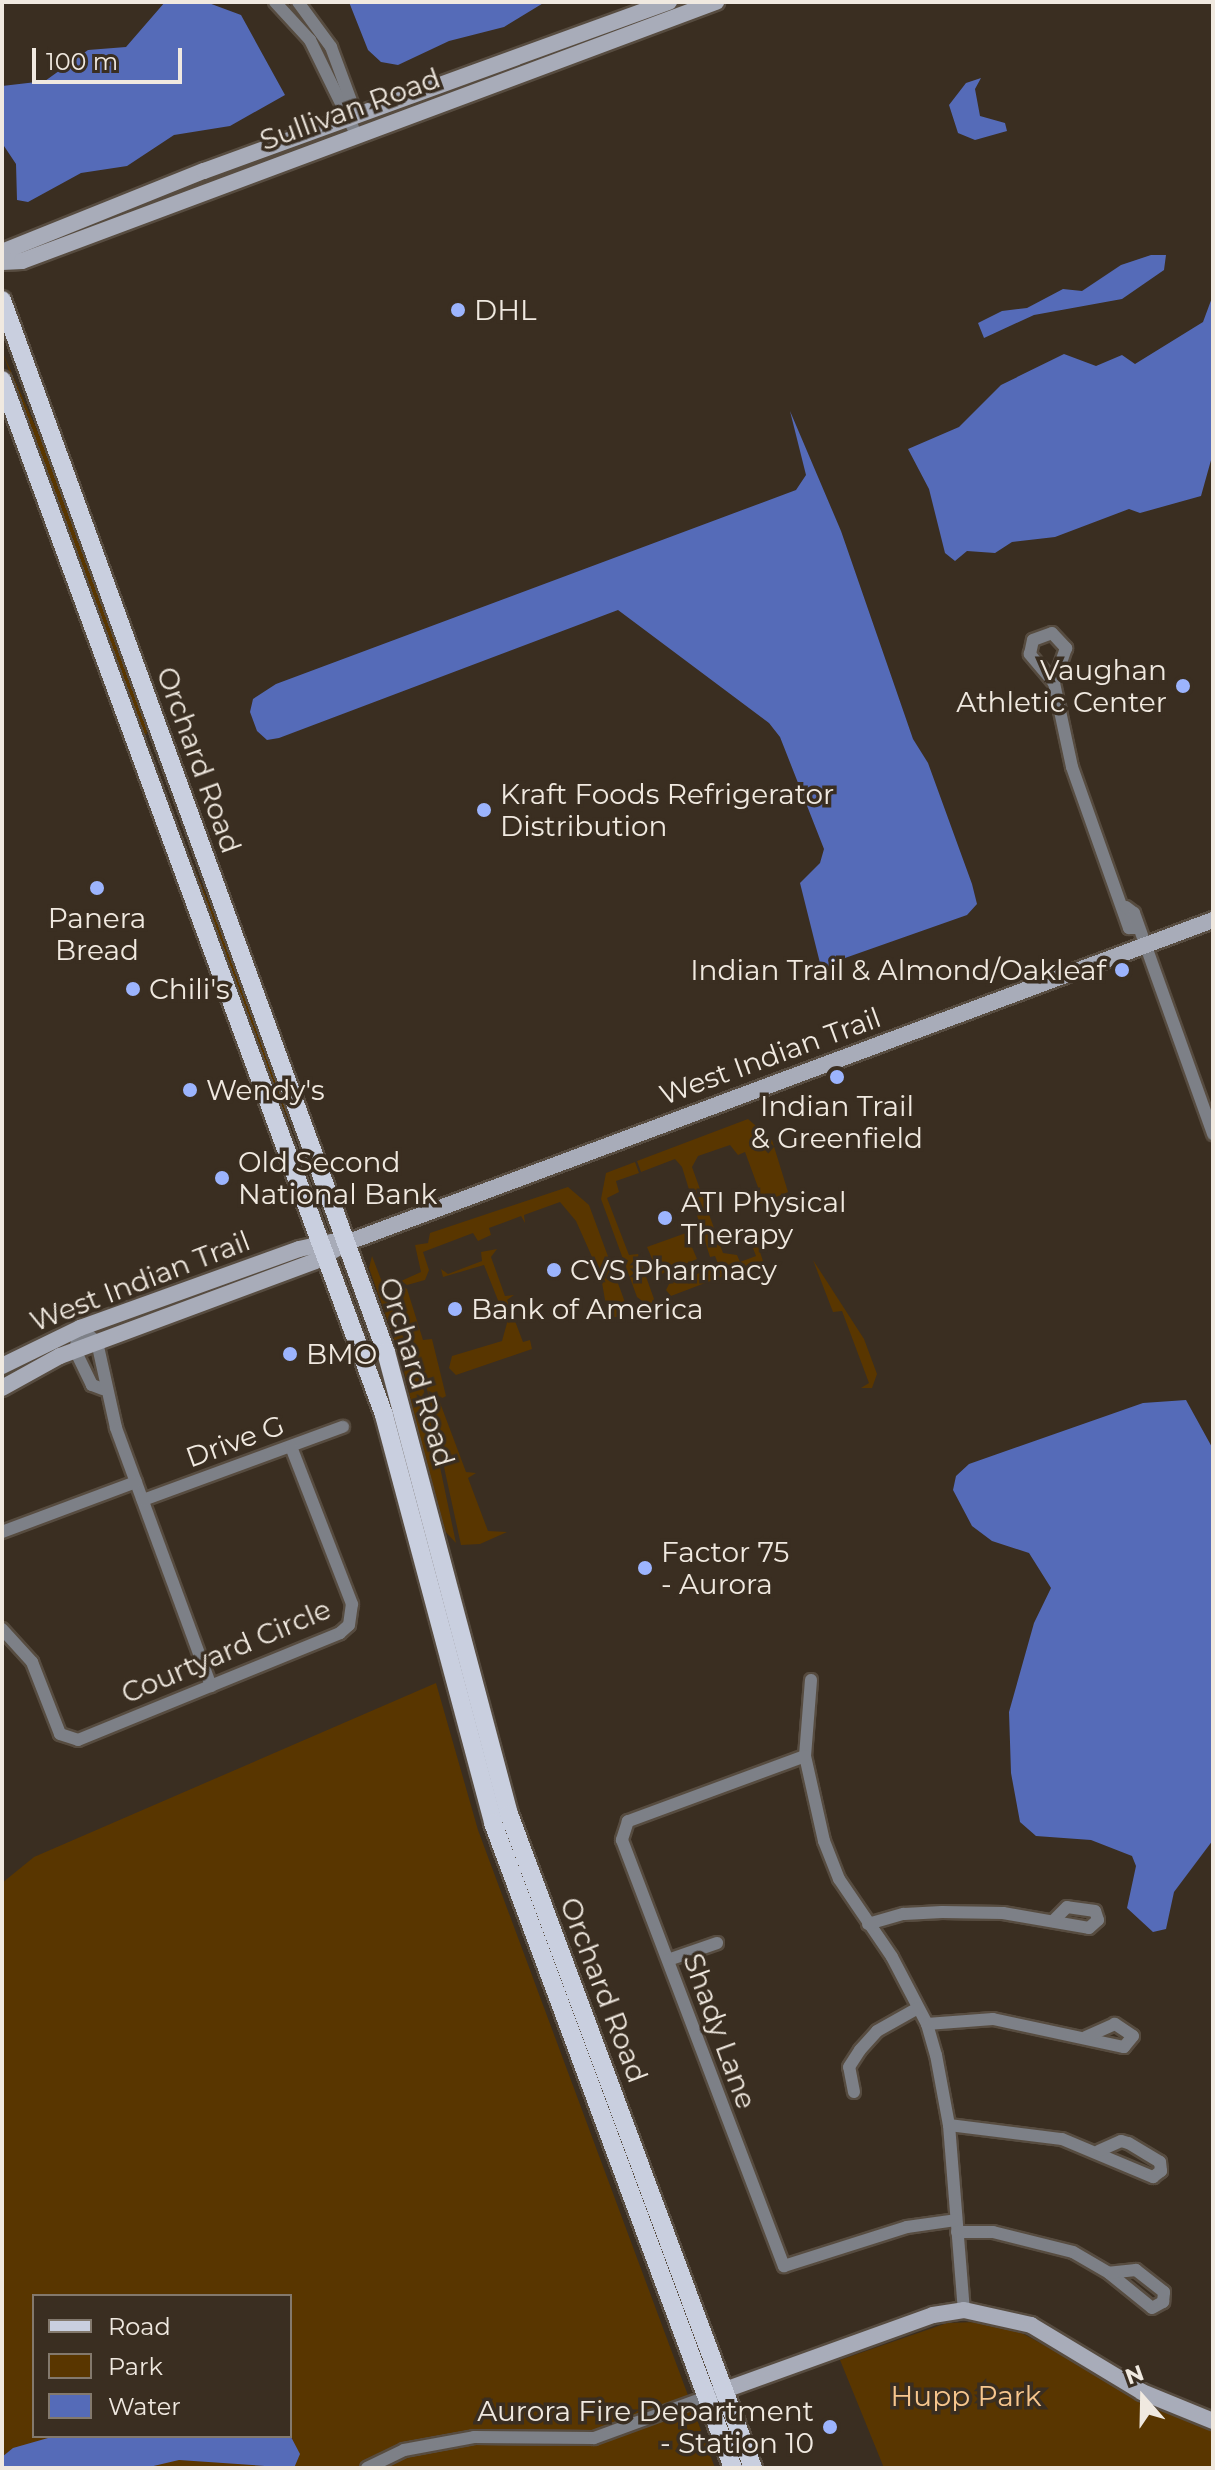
<!DOCTYPE html>
<html>
<head>
<meta charset="utf-8">
<style>
  body { margin:0 }
  #map { position:relative; width:1215px; height:2470px; overflow:hidden; background:#3a2e21; font-family:Montserrat,sans-serif }
  div>[style] { position:absolute }
  [style*='--x'] { left:calc(var(--x)*1px); top:calc(var(--y)*1px); width:calc(var(--w)*1px); rotate:calc(var(--a)*1deg) }
  .green>* { inset:0; background:#593600 }
  .water>* { inset:0; background:#556bb8 }
  .roads { filter:drop-shadow(2px 0 #574c40) drop-shadow(-2px 0 #574c40) drop-shadow(0 2px #574c40) drop-shadow(0 -2px #574c40) }
  .street>* { height:12px; margin:-6px; padding:0 6px; transform-origin:6px; border-radius:6px; background:#7d8087 }
  .secondary>* { height:16px; margin:-8px; padding:0 8px; transform-origin:8px; border-radius:8px; background:#a8acb9 }
  .primary>* { height:18px; margin:-9px; padding:0 9px; transform-origin:9px; border-radius:9px; background:#c9cfdf }
  .dots>* { width:22px; height:22px; translate:-50% -50%; box-sizing:border-box; border:4px solid #3a2e21; border-radius:50% }
  span { translate:-50% -50%; white-space:nowrap; text-align:center; line-height:1.15; -webkit-text-stroke:7px #3a2e21; paint-order:stroke }
  .street-label { font-size:28px; color:#f0e9e0 }
  .poi-label { font-size:28px; color:#f0e9e0 }
  .left { translate:0 -50%; text-align:left }
  .right { translate:-100% -50%; text-align:right }
  .park-label { font-size:28px; color:#f7c68e }
  .frame { position:absolute; inset:0; border:4px solid #f0e9e0; pointer-events:none }
  .legend { position:absolute; left:32px; top:2294px; width:260px; height:144px; box-sizing:border-box; background:#3a2e21; border:2px solid #83796d; margin:0; padding:10px 14px; list-style:none; font-size:24px; color:#f0e9e0 }
  .legend li { display:flex; align-items:center; gap:16px; height:40px }
  .legend b { width:40px; border:2px solid #83796d }
  .north { position:absolute; left:1103px; top:2358px; width:80px; height:80px; -webkit-text-stroke:6px #3a2e21; paint-order:stroke; rotate:340deg; font-size:22px; font-weight:700; line-height:32px; text-align:center; color:#f0e9e0 }
  .north::after { content:''; display:block; margin:auto; width:28px; height:36px; background:#f0e9e0; clip-path:polygon(50% 0,100% 100%,50% 72%,0 100%) }
  .scale { position:absolute; left:32px; top:48px; width:150px; height:36px; box-sizing:border-box; border:4px solid #f0e9e0; border-top:0; padding-left:10px; font-size:24px; line-height:28px; white-space:nowrap; color:#f0e9e0; -webkit-text-stroke:6px #3a2e21; paint-order:stroke }
</style>
</head>
<body>
<div id="map">
  <div class="green">
    <div style="clip-path:polygon(2px 351px,56px 473px,145px 713px,147px 734px,140px 736px)"></div>
    <div style="clip-path:polygon(168px 806px,245px 987px,318px 1187px,242px 1014px)"></div>
    <div style="clip-path:polygon(748px 1119px,772px 1140px,788px 1192px,757px 1205px,762px 1198px,745px 1152px,738px 1155px,730px 1145px,698px 1156px,692px 1167px,723px 1253px,737px 1255px,740px 1262px,756px 1256px,753px 1248px,758px 1246px,763px 1261px,671px 1296px,666px 1290px,669px 1284px,719px 1266px,715px 1256px,710px 1257px,682px 1167px,675px 1159px,641px 1172px,637px 1161px)"></div>
    <div style="clip-path:polygon(635px 1162px,639px 1173px,616px 1181px,619px 1192px,607px 1198px,629px 1255px,638px 1254px,654px 1299px,649px 1306px,637px 1297px,601px 1199px,606px 1173px)"></div>
    <div style="clip-path:polygon(568px 1187px,589px 1205px,626px 1305px,620px 1317px,608px 1317px,601px 1277px,576px 1221px,560px 1202px,524px 1215px,525px 1223px,521px 1216px,489px 1228px,491px 1235px,478px 1241px,473px 1233px,423px 1252px,429px 1270px,425px 1280px,407px 1285px,401px 1281px,421px 1272px,415px 1245px,428px 1243px,430px 1233px)"></div>
    <div style="clip-path:polygon(686px 1233px,697px 1259px,659px 1275px,647px 1247px)"></div>
    <div style="clip-path:polygon(497px 1249px,491px 1257px,505px 1296px,514px 1295px,507px 1300px,523px 1342px,530px 1340px,532px 1349px,456px 1375px,449px 1368px,452px 1356px,502px 1341px,507px 1323px,484px 1265px,443px 1277px,441px 1269px,448px 1274px,482px 1261px,481px 1252px)"></div>
    <div style="clip-path:polygon(372px 1256px,424px 1391px,456px 1543px,441px 1527px,401px 1359px,369px 1268px)"></div>
    <div style="clip-path:polygon(813px 1260px,864px 1339px,877px 1374px,872px 1388px,861px 1388px,869px 1383px,842px 1311px,833px 1312px)"></div>
    <div style="clip-path:polygon(398px 1283px,407px 1289px,423px 1340px,432px 1339px,446px 1396px,439px 1400px,466px 1472px,476px 1473px,468px 1478px,488px 1531px,507px 1532px,480px 1544px,461px 1545px,427px 1389px,396px 1300px,401px 1297px)"></div>
    <div style="clip-path:polygon(evenodd,436px 1683px,478px 1830px,715px 2468px,2px 2468px,2px 1883px,34px 1857px,436px 1683px,34px 2296px,290px 2296px,290px 2436px,34px 2436px,34px 2296px)"></div>
    <div style="clip-path:polygon(977px 2322px,1016px 2330px,1181px 2419px,1213px 2428px,1213px 2468px,884px 2468px,840px 2360px,947px 2323px)"></div>
  </div>
  <div class="water">
    <div style="clip-path:polygon(165px 2px,206px 2px,241px 15px,285px 95px,230px 126px,174px 135px,127px 166px,81px 173px,28px 202px,17px 200px,16px 164px,2px 143px,2px 86px,45px 81px,88px 50px,126px 47px)"></div>
    <div style="clip-path:polygon(349px 2px,545px 2px,504px 27px,449px 41px,398px 65px,381px 62px,368px 50px)"></div>
    <div style="clip-path:polygon(981px 78px,975px 89px,980px 116px,1005px 123px,1007px 131px,975px 140px,958px 133px,949px 105px,966px 83px)"></div>
    <div style="clip-path:polygon(1151px 255px,1166px 255px,1164px 270px,1122px 299px,1034px 315px,984px 338px,978px 323px,1002px 311px,1027px 308px,1063px 289px,1082px 291px,1121px 265px)"></div>
    <div style="clip-path:polygon(1213px 295px,1213px 453px,1201px 496px,1140px 513px,1129px 509px,1055px 537px,1012px 542px,995px 553px,967px 551px,955px 561px,945px 553px,929px 489px,908px 449px,959px 427px,1001px 385px,1064px 354px,1096px 366px,1122px 355px,1135px 364px,1203px 322px)"></div>
    <div style="clip-path:polygon(790px 411px,841px 531px,913px 739px,928px 763px,972px 884px,977px 904px,967px 915px,845px 958px,836px 966px,834px 980px,828px 978px,821px 967px,800px 883px,820px 863px,824px 849px,780px 737px,769px 723px,618px 610px,279px 738px,267px 740px,257px 731px,250px 712px,253px 699px,276px 684px,796px 490px,806px 475px)"></div>
    <div style="clip-path:polygon(1186px 1400px,1213px 1449px,1213px 1840px,1174px 1892px,1166px 1929px,1153px 1932px,1127px 1908px,1136px 1866px,1132px 1856px,1091px 1840px,1036px 1836px,1020px 1822px,1011px 1773px,1009px 1712px,1034px 1623px,1051px 1588px,1029px 1553px,992px 1541px,972px 1526px,953px 1490px,956px 1476px,969px 1464px,1143px 1403px)"></div>
    <div style="clip-path:polygon(290px 2435px,300px 2454px,294px 2468px,179px 2460px,145px 2468px,2px 2468px,2px 2457px,13px 2448px,55px 2436px)"></div>
  </div>
  <div class="roads">
    <div class="street">
      <div style="--x:275;--y:2;--w:52;--a:47.4"></div>
      <div style="--x:310;--y:40;--w:105;--a:63.9"></div>
      <div style="--x:298;--y:2;--w:56;--a:53.7"></div>
      <div style="--x:331;--y:47;--w:63;--a:69.6"></div>
      <div style="--x:353;--y:106;--w:13;--a:103"></div>
      <div style="--x:1052;--y:633;--w:21;--a:47"></div>
      <div style="--x:1066;--y:648;--w:37;--a:109"></div>
      <div style="--x:1054;--y:683;--w:38;--a:-130"></div>
      <div style="--x:1030;--y:654;--w:14;--a:-78"></div>
      <div style="--x:1033;--y:640;--w:20;--a:-20"></div>
      <div style="--x:1054;--y:683;--w:86;--a:77.9"></div>
      <div style="--x:1072;--y:767;--w:171;--a:70.5"></div>
      <div style="--x:1129;--y:928;--w:7;--a:0"></div>
      <div style="--x:1126;--y:907;--w:10;--a:37"></div>
      <div style="--x:1134;--y:913;--w:235;--a:70.3"></div>
      <div style="--x:103;--y:1389;--w:12;--a:-160"></div>
      <div style="--x:92;--y:1385;--w:39;--a:-116"></div>
      <div style="--x:75;--y:1350;--w:23;--a:-77"></div>
      <div style="--x:80;--y:1328;--w:22;--a:39"></div>
      <div style="--x:97;--y:1342;--w:88;--a:77.5"></div>
      <div style="--x:116;--y:1428;--w:275;--a:69.8"></div>
      <div style="--x:143;--y:1500;--w:213;--a:-20.1"></div>
      <div style="--x:2;--y:1532;--w:143;--a:-20.5"></div>
      <div style="--x:2;--y:1629;--w:45;--a:47.7"></div>
      <div style="--x:32;--y:1662;--w:77;--a:68.7"></div>
      <div style="--x:60;--y:1734;--w:19;--a:18"></div>
      <div style="--x:78;--y:1740;--w:283;--a:-22.2"></div>
      <div style="--x:340;--y:1633;--w:12;--a:-42"></div>
      <div style="--x:349;--y:1625;--w:21;--a:-82"></div>
      <div style="--x:352;--y:1604;--w:168;--a:-111.2"></div>
      <div style="--x:811;--y:1680;--w:76;--a:94.5"></div>
      <div style="--x:805;--y:1756;--w:87;--a:77.4"></div>
      <div style="--x:824;--y:1841;--w:41;--a:68.5"></div>
      <div style="--x:839;--y:1879;--w:94;--a:55.8"></div>
      <div style="--x:892;--y:1957;--w:76;--a:62.4"></div>
      <div style="--x:927;--y:2024;--w:32;--a:74"></div>
      <div style="--x:936;--y:2055;--w:71;--a:79.5"></div>
      <div style="--x:949;--y:2125;--w:186;--a:85.4"></div>
      <div style="--x:805;--y:1756;--w:189;--a:159.8"></div>
      <div style="--x:628;--y:1821;--w:20;--a:108"></div>
      <div style="--x:622;--y:1840;--w:456;--a:69.2"></div>
      <div style="--x:784;--y:2266;--w:129;--a:-17.6"></div>
      <div style="--x:907;--y:2227;--w:49;--a:-8.1"></div>
      <div style="--x:868;--y:1924;--w:37;--a:-16"></div>
      <div style="--x:904;--y:1914;--w:38;--a:-3"></div>
      <div style="--x:942;--y:1912;--w:61;--a:0.9"></div>
      <div style="--x:1003;--y:1913;--w:87;--a:9.9"></div>
      <div style="--x:1089;--y:1928;--w:12;--a:-42"></div>
      <div style="--x:1098;--y:1920;--w:9;--a:-108"></div>
      <div style="--x:1095;--y:1911;--w:28;--a:-172"></div>
      <div style="--x:1067;--y:1907;--w:20;--a:135"></div>
      <div style="--x:668;--y:1960;--w:52;--a:-19.1"></div>
      <div style="--x:927;--y:2024;--w:66;--a:-4.3"></div>
      <div style="--x:993;--y:2019;--w:134;--a:12.1"></div>
      <div style="--x:1124;--y:2047;--w:14;--a:-51"></div>
      <div style="--x:1133;--y:2036;--w:22;--a:-146"></div>
      <div style="--x:1115;--y:2024;--w:32;--a:156"></div>
      <div style="--x:854;--y:2092;--w:25;--a:-101"></div>
      <div style="--x:849;--y:2067;--w:20;--a:-57"></div>
      <div style="--x:860;--y:2050;--w:25;--a:-48"></div>
      <div style="--x:877;--y:2031;--w:47;--a:-29.3"></div>
      <div style="--x:949;--y:2125;--w:114;--a:7.1"></div>
      <div style="--x:1062;--y:2139;--w:99;--a:22.7"></div>
      <div style="--x:1153;--y:2177;--w:10;--a:-37"></div>
      <div style="--x:1161;--y:2171;--w:9;--a:-96"></div>
      <div style="--x:1160;--y:2162;--w:37;--a:-149"></div>
      <div style="--x:1128;--y:2143;--w:7;--a:-164"></div>
      <div style="--x:1121;--y:2141;--w:24;--a:156"></div>
      <div style="--x:957;--y:2232;--w:36;--a:0"></div>
      <div style="--x:993;--y:2232;--w:82;--a:14"></div>
      <div style="--x:1073;--y:2252;--w:42;--a:30.3"></div>
      <div style="--x:1109;--y:2273;--w:55;--a:39.1"></div>
      <div style="--x:1152;--y:2308;--w:13;--a:-29"></div>
      <div style="--x:1163;--y:2302;--w:10;--a:-84"></div>
      <div style="--x:1164;--y:2292;--w:36;--a:-142"></div>
      <div style="--x:1136;--y:2270;--w:27;--a:174"></div>
      <div style="--x:367;--y:2468;--w:41;--a:-25.9"></div>
      <div style="--x:404;--y:2450;--w:71;--a:-10.5"></div>
      <div style="--x:474;--y:2437;--w:120;--a:0.5"></div>
      <div style="--x:594;--y:2438;--w:119;--a:-20.1"></div>
    </div>
    <div class="secondary">
      <div style="--x:2;--y:252;--w:218;--a:-21.9"></div>
      <div style="--x:204;--y:171;--w:495;--a:-20"></div>
      <div style="--x:2;--y:262;--w:20;--a:-3"></div>
      <div style="--x:22;--y:261;--w:741;--a:-20.47"></div>
      <div style="--x:2;--y:1366;--w:87;--a:-26"></div>
      <div style="--x:80;--y:1328;--w:233;--a:-19.8"></div>
      <div style="--x:299;--y:1249;--w:34;--a:-12"></div>
      <div style="--x:2;--y:1388;--w:66;--a:-28.9"></div>
      <div style="--x:60;--y:1356;--w:272;--a:-20.4"></div>
      <div style="--x:315;--y:1261;--w:36;--a:-30"></div>
      <div style="--x:346;--y:1243;--w:925;--a:-20.43"></div>
      <div style="--x:711;--y:2395;--w:236;--a:-19.8"></div>
      <div style="--x:933;--y:2315;--w:31;--a:-9"></div>
      <div style="--x:964;--y:2310;--w:69;--a:12.6"></div>
      <div style="--x:1031;--y:2325;--w:130;--a:31.1"></div>
      <div style="--x:1142;--y:2392;--w:77;--a:22.2"></div>
    </div>
    <div class="primary">
      <div style="--x:2;--y:300;--w:1120;--a:69.95"></div>
      <div style="--x:386;--y:1352;--w:478;--a:75.1"></div>
      <div style="--x:509;--y:1814;--w:698;--a:69.54"></div>
      <div style="--x:2;--y:380;--w:1103;--a:69.74"></div>
      <div style="--x:384;--y:1415;--w:422;--a:75"></div>
      <div style="--x:493;--y:1823;--w:688;--a:69.59"></div>
    </div>
  </div>
  <div class="dots">
    <div style="left:458px;top:310px;background:#9cb4fd"></div>
    <div style="left:1183px;top:686px;background:#9cb4fd"></div>
    <div style="left:484px;top:810px;background:#9cb4fd"></div>
    <div style="left:97px;top:888px;background:#9cb4fd"></div>
    <div style="left:1122px;top:970px;background:#9cb4fd"></div>
    <div style="left:133px;top:989px;background:#9cb4fd"></div>
    <div style="left:837px;top:1077px;background:#9cb4fd"></div>
    <div style="left:190px;top:1090px;background:#9cb4fd"></div>
    <div style="left:222px;top:1178px;background:#9cb4fd"></div>
    <div style="left:665px;top:1218px;background:#9cb4fd"></div>
    <div style="left:554px;top:1270px;background:#9cb4fd"></div>
    <div style="left:455px;top:1309px;background:#9cb4fd"></div>
    <div style="left:290px;top:1354px;background:#9cb4fd"></div>
    <div style="left:645px;top:1568px;background:#9cb4fd"></div>
    <div style="left:830px;top:2427px;background:#9cb4fd"></div>
  </div>
  <div class="street-label">
    <span style="left:350px;top:109px;rotate:-20deg">Sullivan Road</span>
    <span style="left:199px;top:760px;rotate:70deg">Orchard Road</span>
    <span style="left:770px;top:1056px;rotate:-20deg">West Indian Trail</span>
    <span style="left:140px;top:1281px;rotate:-21deg">West Indian Trail</span>
    <span style="left:417px;top:1372px;rotate:73deg">Orchard Road</span>
    <span style="left:235px;top:1441px;rotate:-20deg">Drive G</span>
    <span style="left:226px;top:1651px;rotate:-23deg">Courtyard Circle</span>
    <span style="left:604px;top:1990px;rotate:69deg">Orchard Road</span>
    <span style="left:720px;top:2031px;rotate:70deg">Shady Lane</span>
  </div>
  <div class="poi-label">
    <span class="left" style="left:474px;top:310px">DHL</span>
    <span class="right" style="left:1167px;top:686px">Vaughan<br>Athletic Center</span>
    <span class="left" style="left:500px;top:810px">Kraft Foods Refrigerator<br>Distribution</span>
    <span style="left:97px;top:934px">Panera<br>Bread</span>
    <span class="right" style="left:1106px;top:970px">Indian Trail &amp; Almond/Oakleaf</span>
    <span class="left" style="left:149px;top:989px">Chili's</span>
    <span class="left" style="left:206px;top:1090px">Wendy's</span>
    <span style="left:837px;top:1122px">Indian Trail<br>&amp; Greenfield</span>
    <span class="left" style="left:238px;top:1178px">Old Second<br>National Bank</span>
    <span class="left" style="left:681px;top:1218px">ATI Physical<br>Therapy</span>
    <span class="left" style="left:570px;top:1270px">CVS Pharmacy</span>
    <span class="left" style="left:471px;top:1309px">Bank of America</span>
    <span class="left" style="left:306px;top:1354px">BMO</span>
    <span class="left" style="left:661px;top:1568px">Factor 75<br>- Aurora</span>
    <span class="right" style="left:814px;top:2427px">Aurora Fire Department<br>- Station 10</span>
  </div>
  <div class="park-label">
    <span style="left:966px;top:2396px">Hupp Park</span>
  </div>
  <div class="frame"></div>
  <ul class="legend">
  <li><b style="height:10px;background:#c9cfdf"></b>Road</li>
  <li><b style="height:22px;background:#593600"></b>Park</li>
  <li><b style="height:22px;background:#556bb8"></b>Water</li>
  </ul>
  <div class="north">N</div>
  <div class="scale">100 m</div>
</div>
</body>
</html>
